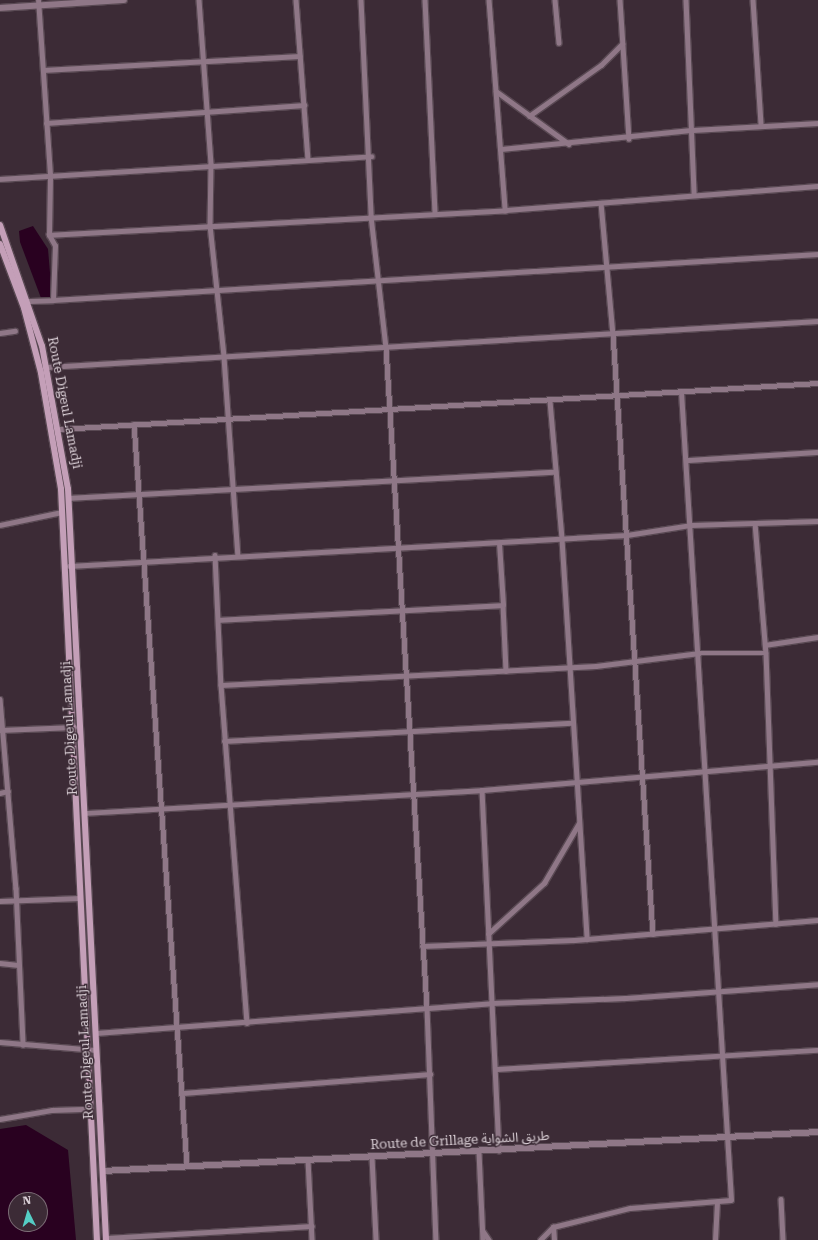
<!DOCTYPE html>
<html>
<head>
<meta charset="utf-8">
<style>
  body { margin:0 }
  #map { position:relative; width:818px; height:1240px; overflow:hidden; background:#3c2b36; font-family:"Roboto Serif","Noto Sans Arabic",serif }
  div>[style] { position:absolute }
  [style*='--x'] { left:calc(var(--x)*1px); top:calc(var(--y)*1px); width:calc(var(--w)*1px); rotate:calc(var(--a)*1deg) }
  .water>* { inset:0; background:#290120 }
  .roads { filter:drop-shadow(1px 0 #594953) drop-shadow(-1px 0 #594953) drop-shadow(0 1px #594953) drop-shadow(0 -1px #594953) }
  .minor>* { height:4.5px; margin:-2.25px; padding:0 2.25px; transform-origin:2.25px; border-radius:2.25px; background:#8f7787 }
  .tertiary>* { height:5.5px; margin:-2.75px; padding:0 2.75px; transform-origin:2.75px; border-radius:2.75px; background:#8f7787 }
  .secondary>* { height:6px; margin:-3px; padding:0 3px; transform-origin:3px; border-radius:3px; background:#c49fb8 }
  span { translate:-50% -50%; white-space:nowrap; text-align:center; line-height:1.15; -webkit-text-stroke:3px #3c2b36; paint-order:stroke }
  .street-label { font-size:13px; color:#dbd0d7 }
  .north { position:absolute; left:8px; top:1192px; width:40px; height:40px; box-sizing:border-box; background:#3c2b36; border:1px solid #7c6d76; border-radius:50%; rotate:355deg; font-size:11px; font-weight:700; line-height:16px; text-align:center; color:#dbd0d7 }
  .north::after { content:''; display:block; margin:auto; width:14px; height:18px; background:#55cec5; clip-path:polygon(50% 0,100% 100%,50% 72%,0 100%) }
</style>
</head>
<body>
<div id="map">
  <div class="water">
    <div style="clip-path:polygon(33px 226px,48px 249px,52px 297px,47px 298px,41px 298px,20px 242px,19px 231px)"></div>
    <div style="clip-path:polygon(evenodd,26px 1125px,68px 1150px,76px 1240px,0 1240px,0 1129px,26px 1125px,16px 1200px,40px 1200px,40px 1224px,16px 1224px,16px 1200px)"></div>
  </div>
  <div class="roads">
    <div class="minor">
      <div style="--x:199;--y:0;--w:164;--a:85.8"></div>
      <div style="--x:211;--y:164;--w:61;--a:90.9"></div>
      <div style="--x:210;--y:225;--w:133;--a:83.9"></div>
      <div style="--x:224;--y:357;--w:198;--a:86"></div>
      <div style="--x:296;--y:0;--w:159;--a:85.7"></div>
      <div style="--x:361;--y:0;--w:216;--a:87.3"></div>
      <div style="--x:371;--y:216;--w:132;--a:83.5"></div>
      <div style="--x:386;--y:347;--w:662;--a:86.45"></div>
      <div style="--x:427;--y:1008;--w:232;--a:87.8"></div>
      <div style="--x:425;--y:0;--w:214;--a:87.3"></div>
      <div style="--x:489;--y:0;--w:211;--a:85.6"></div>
      <div style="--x:555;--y:0;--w:43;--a:84.7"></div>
      <div style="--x:620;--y:0;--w:139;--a:86.3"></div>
      <div style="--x:686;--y:0;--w:194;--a:87.6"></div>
      <div style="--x:753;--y:0;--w:125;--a:86.3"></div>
      <div style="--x:43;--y:70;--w:257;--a:-3.1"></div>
      <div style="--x:496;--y:91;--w:90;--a:36"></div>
      <div style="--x:529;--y:116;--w:88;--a:-35.3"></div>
      <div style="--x:601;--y:65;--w:30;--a:-45"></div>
      <div style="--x:46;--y:123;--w:259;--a:-4"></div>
      <div style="--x:501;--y:149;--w:193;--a:-5.7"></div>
      <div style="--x:693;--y:130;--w:125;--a:-3.2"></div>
      <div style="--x:0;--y:179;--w:372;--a:-3.5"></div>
      <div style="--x:601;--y:203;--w:132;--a:84.8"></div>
      <div style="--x:613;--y:334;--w:601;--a:86.19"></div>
      <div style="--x:49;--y:235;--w:457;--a:-3.1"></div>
      <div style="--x:505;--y:210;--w:314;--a:-4.4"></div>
      <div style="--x:53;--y:300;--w:766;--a:-3.44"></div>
      <div style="--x:29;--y:301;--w:24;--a:-2"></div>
      <div style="--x:53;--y:300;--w:54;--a:-87.9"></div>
      <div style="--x:55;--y:246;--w:13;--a:-119"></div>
      <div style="--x:49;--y:235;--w:60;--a:-89"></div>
      <div style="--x:50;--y:175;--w:175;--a:-93.9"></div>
      <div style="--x:0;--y:333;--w:15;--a:-8"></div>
      <div style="--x:47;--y:367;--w:772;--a:-3.41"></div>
      <div style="--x:550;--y:401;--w:139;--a:85"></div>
      <div style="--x:562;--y:539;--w:401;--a:86.4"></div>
      <div style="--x:134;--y:424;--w:744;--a:85.91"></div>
      <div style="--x:60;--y:429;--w:759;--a:-3.47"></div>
      <div style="--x:687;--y:460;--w:131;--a:-3.5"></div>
      <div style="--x:69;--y:498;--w:487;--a:-3.1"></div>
      <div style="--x:755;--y:523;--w:130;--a:85.2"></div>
      <div style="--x:766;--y:653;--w:271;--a:87.9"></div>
      <div style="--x:0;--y:525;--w:63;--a:-11.8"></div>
      <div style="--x:215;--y:555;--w:130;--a:87.4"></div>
      <div style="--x:221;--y:685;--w:375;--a:-2.9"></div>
      <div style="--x:596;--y:666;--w:104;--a:-7.2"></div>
      <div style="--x:699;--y:653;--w:67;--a:0"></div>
      <div style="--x:69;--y:566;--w:559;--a:-3.18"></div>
      <div style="--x:627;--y:535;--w:65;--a:-8.9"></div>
      <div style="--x:691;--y:525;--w:127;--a:-1.8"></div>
      <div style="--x:503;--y:605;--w:66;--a:87.4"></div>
      <div style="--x:218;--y:620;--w:285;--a:-3"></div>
      <div style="--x:503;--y:605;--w:62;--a:-93.7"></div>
      <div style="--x:765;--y:645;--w:54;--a:-8.6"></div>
      <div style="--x:221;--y:685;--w:339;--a:85.6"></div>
      <div style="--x:0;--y:699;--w:190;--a:85.2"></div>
      <div style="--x:16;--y:888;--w:157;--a:87.4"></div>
      <div style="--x:0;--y:730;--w:74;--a:-2.3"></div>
      <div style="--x:224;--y:741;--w:348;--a:-3"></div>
      <div style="--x:482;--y:790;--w:361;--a:87.3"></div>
      <div style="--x:0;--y:793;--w:8;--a:-14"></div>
      <div style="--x:85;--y:813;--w:398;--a:-3.3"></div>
      <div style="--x:482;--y:790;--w:337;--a:-4.8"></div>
      <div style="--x:0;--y:901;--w:80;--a:-2.1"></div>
      <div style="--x:488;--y:934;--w:76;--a:-42.3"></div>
      <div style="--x:544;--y:883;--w:69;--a:-59.7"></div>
      <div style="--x:422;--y:946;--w:152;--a:-2.3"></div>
      <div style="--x:574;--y:940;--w:245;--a:-4.7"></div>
      <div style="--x:0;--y:963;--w:18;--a:6"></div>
      <div style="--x:96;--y:1033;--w:396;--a:-4.3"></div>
      <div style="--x:491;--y:1003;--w:134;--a:-2.1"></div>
      <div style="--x:625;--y:998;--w:194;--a:-4.1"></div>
      <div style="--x:0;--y:1042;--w:96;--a:4.8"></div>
      <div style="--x:495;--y:1069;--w:324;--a:-3.4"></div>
      <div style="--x:183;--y:1093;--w:248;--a:-4.4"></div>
      <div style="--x:0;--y:1119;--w:53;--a:-9.8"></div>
      <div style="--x:52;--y:1110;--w:38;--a:-2"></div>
      <div style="--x:479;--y:1152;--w:88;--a:87.4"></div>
      <div style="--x:372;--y:1157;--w:83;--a:87.2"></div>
      <div style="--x:308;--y:1160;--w:80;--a:87.1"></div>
      <div style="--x:781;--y:1199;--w:41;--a:87.2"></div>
      <div style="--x:483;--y:1231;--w:11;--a:56"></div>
      <div style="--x:106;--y:1238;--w:206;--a:-3.3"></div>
      <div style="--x:540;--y:1240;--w:18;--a:-45"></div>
      <div style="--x:554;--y:1240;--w:13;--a:-94"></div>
      <div style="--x:553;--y:1227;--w:79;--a:-13.9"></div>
      <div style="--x:630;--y:1208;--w:101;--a:-4.5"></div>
      <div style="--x:731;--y:1200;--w:810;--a:-93.54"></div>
      <div style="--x:715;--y:1240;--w:38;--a:-87"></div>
    </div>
    <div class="tertiary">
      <div style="--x:0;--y:8;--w:124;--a:-3.7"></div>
      <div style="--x:103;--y:1171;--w:716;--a:-3.12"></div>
    </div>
    <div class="secondary">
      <div style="--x:0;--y:225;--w:128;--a:70.9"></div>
      <div style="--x:42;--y:346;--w:145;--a:79.7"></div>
      <div style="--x:68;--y:489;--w:752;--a:87.1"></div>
      <div style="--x:0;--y:244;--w:68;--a:69.4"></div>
      <div style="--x:24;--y:308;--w:67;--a:75.3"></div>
      <div style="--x:41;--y:373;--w:118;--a:80.2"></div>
      <div style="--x:61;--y:489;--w:752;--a:87.26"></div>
    </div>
  </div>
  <div class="street-label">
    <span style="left:64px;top:403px;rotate:79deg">Route Digeul Lamadji</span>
    <span style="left:70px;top:728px;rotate:-93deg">Route Digeul Lamadji</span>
    <span style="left:86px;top:1052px;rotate:-93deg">Route Digeul Lamadji</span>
    <span style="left:460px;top:1141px;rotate:-3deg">Route de Grillage طريق الشواية</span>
  </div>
  <div class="north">N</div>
</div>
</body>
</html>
